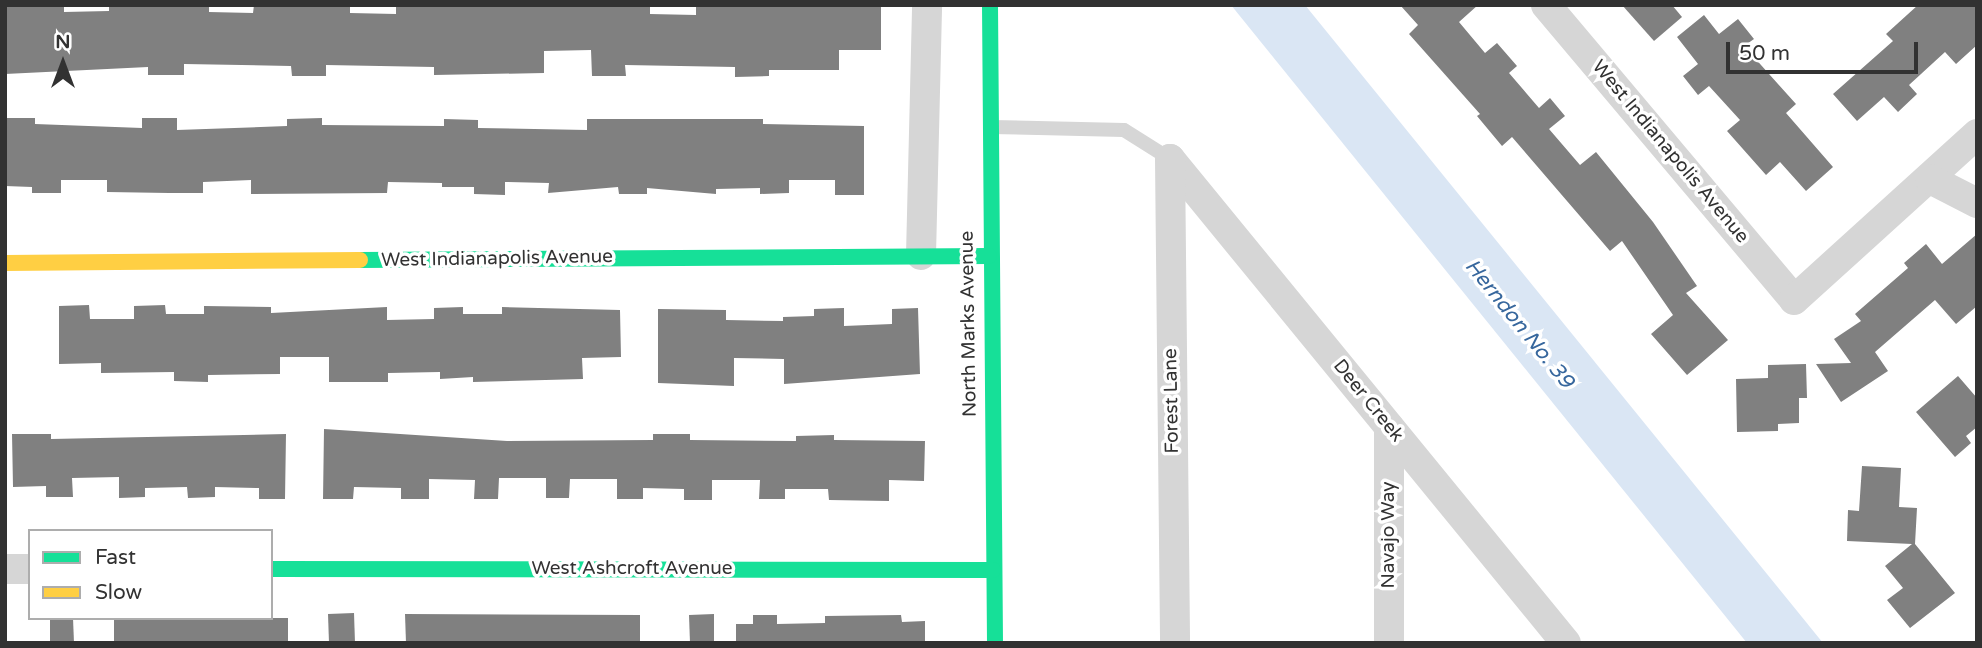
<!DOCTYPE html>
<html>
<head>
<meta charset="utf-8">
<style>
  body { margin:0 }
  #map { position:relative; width:1982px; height:648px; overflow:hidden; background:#fff; font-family:"Varela Round",sans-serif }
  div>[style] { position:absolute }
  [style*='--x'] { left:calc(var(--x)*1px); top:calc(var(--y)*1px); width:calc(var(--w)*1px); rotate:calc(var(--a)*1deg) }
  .water>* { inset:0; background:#dae6f4 }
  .building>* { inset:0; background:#808080 }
  .lane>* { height:14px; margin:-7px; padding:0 7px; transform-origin:7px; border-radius:7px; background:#d6d6d6 }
  .street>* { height:30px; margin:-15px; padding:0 15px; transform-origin:15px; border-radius:15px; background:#d6d6d6 }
  .fast>* { height:16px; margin:-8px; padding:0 8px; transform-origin:8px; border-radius:8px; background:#16e098 }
  .slow>* { height:16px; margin:-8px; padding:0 8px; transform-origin:8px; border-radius:8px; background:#ffcf43 }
  span { translate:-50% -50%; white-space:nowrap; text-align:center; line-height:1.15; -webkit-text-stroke:7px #fff; paint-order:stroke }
  .street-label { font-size:19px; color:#323232 }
  .water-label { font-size:21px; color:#37679d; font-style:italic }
  .frame { position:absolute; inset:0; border:7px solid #323232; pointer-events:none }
  .legend { position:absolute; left:28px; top:529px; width:245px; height:91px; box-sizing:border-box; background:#fff; border:2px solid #adadad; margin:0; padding:9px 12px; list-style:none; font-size:21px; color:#323232 }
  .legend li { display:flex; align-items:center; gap:14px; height:35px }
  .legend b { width:35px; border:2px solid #adadad }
  .north { position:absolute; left:28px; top:28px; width:70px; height:70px; -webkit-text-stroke:5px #fff; paint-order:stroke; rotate:0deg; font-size:19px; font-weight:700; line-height:28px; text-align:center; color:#323232 }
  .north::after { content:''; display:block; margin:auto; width:24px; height:32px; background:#323232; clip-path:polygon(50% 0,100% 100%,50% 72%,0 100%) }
  .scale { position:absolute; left:1726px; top:42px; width:192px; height:32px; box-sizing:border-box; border:4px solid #323232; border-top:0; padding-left:9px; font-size:21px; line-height:24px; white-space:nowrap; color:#323232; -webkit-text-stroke:5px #fff; paint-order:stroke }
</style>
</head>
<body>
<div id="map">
  <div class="water">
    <div style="clip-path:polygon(1231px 5px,1305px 5px,1823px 643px,1747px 643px)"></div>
  </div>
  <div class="building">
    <div style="clip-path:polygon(64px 5px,64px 12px,109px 11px,109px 5px,209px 5px,209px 12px,253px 13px,254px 5px,350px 5px,350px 13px,396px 14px,396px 5px,650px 5px,650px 14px,696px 15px,696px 5px,881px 5px,881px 50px,839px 50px,839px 70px,769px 70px,769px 76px,735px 77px,735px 67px,625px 65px,626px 76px,592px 76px,591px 50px,544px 51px,544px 73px,434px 75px,434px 67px,326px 65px,326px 76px,292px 76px,291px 66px,184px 64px,184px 75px,148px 75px,148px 67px,5px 74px,5px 6px)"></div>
    <div style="clip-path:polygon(1400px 5px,1478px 5px,1459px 22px,1485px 53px,1497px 43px,1517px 66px,1509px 73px,1539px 108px,1550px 98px,1565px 116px,1549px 129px,1580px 165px,1596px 152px,1653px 222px,1697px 286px,1686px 293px,1728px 340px,1687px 375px,1651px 334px,1673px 315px,1622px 241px,1610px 251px,1512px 137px,1502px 146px,1477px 116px,1480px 114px,1409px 34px,1418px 25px)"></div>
    <div style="clip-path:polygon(1622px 5px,1672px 5px,1682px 17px,1654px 41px)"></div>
    <div style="clip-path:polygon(1918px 5px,1977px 5px,1977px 45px,1956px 64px,1945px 52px,1909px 85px,1917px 94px,1898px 112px,1884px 97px,1857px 121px,1833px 94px,1893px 41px,1886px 34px)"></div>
    <div style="clip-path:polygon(1704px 15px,1719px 34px,1738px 19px,1754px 39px,1744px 46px,1796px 104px,1786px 113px,1833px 167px,1806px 191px,1780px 162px,1766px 175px,1727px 131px,1740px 120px,1709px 86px,1698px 95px,1683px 76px,1698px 64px,1677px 37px)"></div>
    <div style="clip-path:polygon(5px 118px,35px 118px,35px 124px,142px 128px,142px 118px,177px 118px,177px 130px,287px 126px,287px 119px,322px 118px,322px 125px,444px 126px,444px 119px,478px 120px,478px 128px,587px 130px,587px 119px,763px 119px,763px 124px,864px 126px,864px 195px,835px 195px,835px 180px,789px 180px,789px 193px,760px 194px,760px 188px,716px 189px,716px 194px,647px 188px,647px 194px,619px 194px,618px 187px,548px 193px,549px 183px,505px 182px,505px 195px,474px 194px,474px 187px,442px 187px,442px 183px,388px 182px,387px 193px,251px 194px,251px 180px,203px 182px,203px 193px,169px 193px,107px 192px,107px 180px,61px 180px,61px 193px,32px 193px,32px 187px,5px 186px)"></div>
    <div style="clip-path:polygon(1977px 234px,1977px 306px,1956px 324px,1935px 300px,1875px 352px,1888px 371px,1841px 402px,1816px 364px,1851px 363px,1834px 339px,1861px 321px,1855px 314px,1908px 268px,1904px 263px,1926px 244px,1942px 264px)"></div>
    <div style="clip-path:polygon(89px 305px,90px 319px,134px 319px,134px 306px,165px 305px,166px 314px,204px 314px,204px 306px,271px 307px,271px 313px,387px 307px,387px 320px,434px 319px,434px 308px,463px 307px,463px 314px,502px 314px,502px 307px,620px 310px,621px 357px,582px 358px,583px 379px,473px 382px,473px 377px,440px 379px,440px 372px,388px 373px,388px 382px,329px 382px,329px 357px,280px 357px,280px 374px,208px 375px,208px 382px,174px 381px,174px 372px,101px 373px,101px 363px,59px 364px,59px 306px)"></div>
    <div style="clip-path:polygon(844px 308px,844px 326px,892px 324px,892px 309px,918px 308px,920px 374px,784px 384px,784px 359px,734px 358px,734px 386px,658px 383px,658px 309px,726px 310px,726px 320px,783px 321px,783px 317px,814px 316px,814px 309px)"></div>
    <div style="clip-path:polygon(1806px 364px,1807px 398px,1799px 398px,1799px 423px,1778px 424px,1778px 431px,1737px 432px,1736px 379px,1768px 378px,1768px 365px)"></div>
    <div style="clip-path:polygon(1958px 376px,1977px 398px,1977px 427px,1966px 436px,1971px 443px,1955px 457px,1916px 412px)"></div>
    <div style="clip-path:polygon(324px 429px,507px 441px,653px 440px,653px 434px,690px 434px,690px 440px,796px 441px,796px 436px,834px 435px,834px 440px,925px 441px,924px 481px,889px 480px,889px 501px,829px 500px,828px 489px,785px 489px,785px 499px,759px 499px,760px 480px,712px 480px,712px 500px,684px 500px,684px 489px,643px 488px,643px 499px,617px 499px,617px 479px,570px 479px,569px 498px,546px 498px,546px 478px,499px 478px,498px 499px,474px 499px,475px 480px,429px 479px,429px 499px,401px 499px,401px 488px,354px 487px,353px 499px,323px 499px)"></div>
    <div style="clip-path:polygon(12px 434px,51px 434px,51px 439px,286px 434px,285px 499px,259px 499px,259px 488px,215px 487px,215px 497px,188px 498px,187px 487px,145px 488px,145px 497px,119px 498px,119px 477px,72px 478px,73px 497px,46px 497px,46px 486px,13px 487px)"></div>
    <div style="clip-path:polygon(1862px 466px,1901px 468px,1899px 507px,1917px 508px,1915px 544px,1955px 593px,1910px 628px,1887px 600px,1903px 588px,1885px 566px,1912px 544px,1847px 541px,1848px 510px,1859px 511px)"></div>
    <div style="clip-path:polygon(354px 613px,355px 643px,329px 643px,328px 614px)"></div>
    <div style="clip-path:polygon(405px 614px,640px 615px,640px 643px,406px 643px)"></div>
    <div style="clip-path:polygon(714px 614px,714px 643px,690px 643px,689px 615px)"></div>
    <div style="clip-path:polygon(753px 615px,777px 615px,777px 624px,825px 623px,825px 616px,901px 615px,902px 622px,925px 621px,925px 643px,736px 643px,736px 624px,753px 624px)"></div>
    <div style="clip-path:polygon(50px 618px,73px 618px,74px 643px,50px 643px)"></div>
    <div style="clip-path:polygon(114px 618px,288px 618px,288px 643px,114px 643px)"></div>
  </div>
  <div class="lane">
    <div style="--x:991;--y:127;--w:133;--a:1.3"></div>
    <div style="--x:1124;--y:130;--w:54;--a:32.2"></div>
  </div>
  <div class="street">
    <div style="--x:1546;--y:5;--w:385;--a:49.9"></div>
    <div style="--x:1794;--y:300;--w:247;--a:-42.2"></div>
    <div style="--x:1170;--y:159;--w:625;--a:50.71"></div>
    <div style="--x:1170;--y:159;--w:484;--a:89.4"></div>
    <div style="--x:1930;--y:179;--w:53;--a:27.1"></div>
    <div style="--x:921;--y:255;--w:250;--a:-88.6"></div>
    <div style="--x:1389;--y:427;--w:216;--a:90"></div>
    <div style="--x:5;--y:569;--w:25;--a:0"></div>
  </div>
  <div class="fast">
    <div style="--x:990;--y:5;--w:638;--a:89.55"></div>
    <div style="--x:360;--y:260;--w:629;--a:-0.36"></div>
    <div style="--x:271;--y:569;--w:722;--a:0.08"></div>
  </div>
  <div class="slow">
    <div style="--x:5;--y:263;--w:355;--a:-0.5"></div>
  </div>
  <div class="street-label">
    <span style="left:1670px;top:152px;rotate:50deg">West Indianapolis Avenue</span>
    <span style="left:497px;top:259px;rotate:-1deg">West Indianapolis Avenue</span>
    <span style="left:969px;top:324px;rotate:-91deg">North Marks Avenue</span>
    <span style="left:1172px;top:401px;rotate:-91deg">Forest Lane</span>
    <span style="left:1368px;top:401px;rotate:51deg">Deer Creek</span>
    <span style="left:1389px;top:535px;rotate:-90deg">Navajo Way</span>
    <span style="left:632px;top:569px">West Ashcroft Avenue</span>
  </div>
  <div class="water-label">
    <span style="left:1519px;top:324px;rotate:51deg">Herndon No. 39</span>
  </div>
  <div class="frame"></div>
  <ul class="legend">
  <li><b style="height:9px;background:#16e098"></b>Fast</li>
  <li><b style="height:9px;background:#ffcf43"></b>Slow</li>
  </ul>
  <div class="north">N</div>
  <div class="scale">50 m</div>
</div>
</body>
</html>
